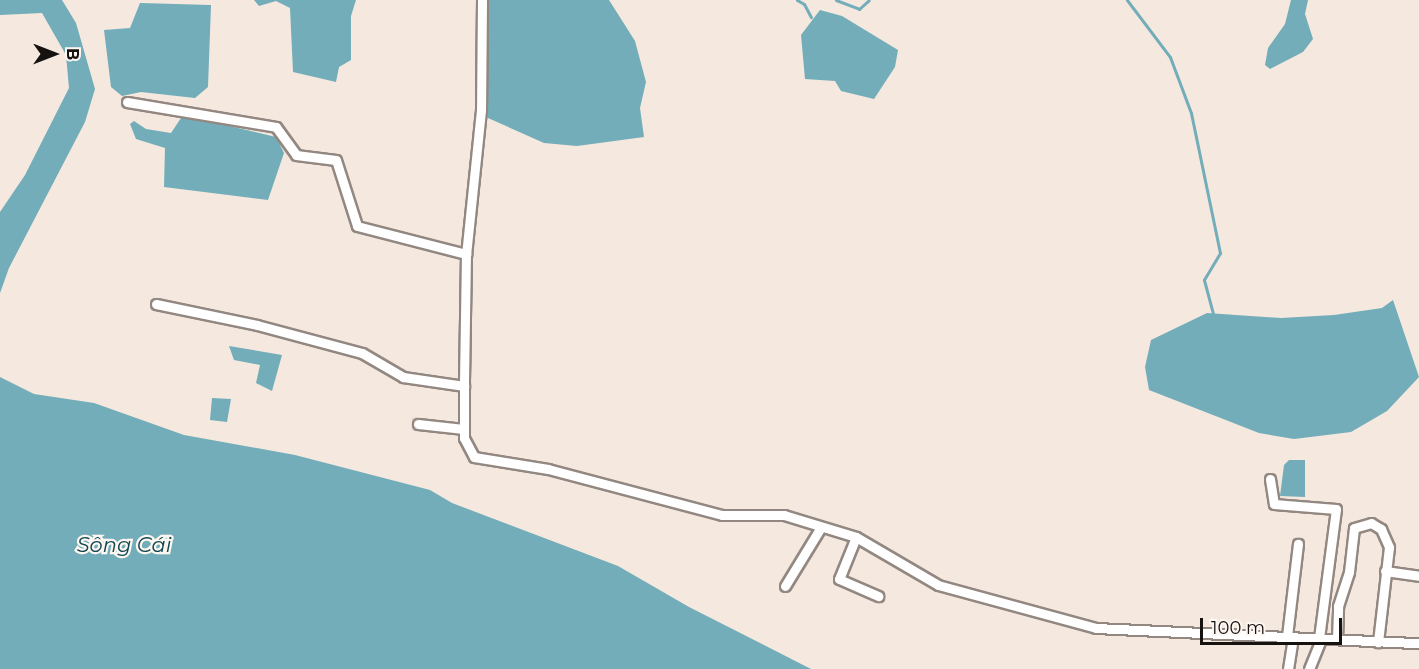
<!DOCTYPE html>
<html>
<head>
<meta charset="utf-8">
<style>
  body { margin:0 }
  #map { position:relative; width:1419px; height:669px; overflow:hidden; background:#f4e8df; font-family:Montserrat,sans-serif }
  div>[style] { position:absolute }
  [style*='--x'] { left:calc(var(--x)*1px); top:calc(var(--y)*1px); width:calc(var(--w)*1px); rotate:calc(var(--a)*1deg) }
  .water>* { inset:0; background:#72adb9 }
  .stream>* { height:3px; margin:-1.5px; padding:0 1.5px; transform-origin:1.5px; border-radius:1.5px; background:#72adb9 }
  .roads { filter:drop-shadow(2px 0 #938881) drop-shadow(-2px 0 #938881) drop-shadow(0 2px #938881) drop-shadow(0 -2px #938881) }
  .street>* { height:9px; margin:-4.5px; padding:0 4.5px; transform-origin:4.5px; border-radius:4.5px; background:#fff }
  span { translate:-50% -50%; white-space:nowrap; text-align:center; line-height:1.15; -webkit-text-stroke:4.5px #fdf6f1; paint-order:stroke }
  .water-label { font-size:21px; color:#114750; font-style:italic }
  .north { position:absolute; left:24px; top:24px; width:60px; height:60px; -webkit-text-stroke:4px #fdf6f1; paint-order:stroke; rotate:90deg; font-size:16px; font-weight:700; line-height:24px; text-align:center; color:#161210 }
  .north::after { content:''; display:block; margin:auto; width:21px; height:27px; background:#161210; clip-path:polygon(50% 0,100% 100%,50% 72%,0 100%) }
  .scale { position:absolute; left:1200px; top:618px; width:142px; height:27px; box-sizing:border-box; border:3px solid #161210; border-top:0; padding-left:8px; font-size:18px; line-height:21px; white-space:nowrap; color:#161210; -webkit-text-stroke:4px #fdf6f1; paint-order:stroke }
</style>
</head>
<body>
<div id="map">
  <div class="water">
    <div style="clip-path:polygon(0 0,62px 0,76px 23px,95px 89px,85px 122px,9px 268px,0 293px,0 212px,25px 175px,69px 88px,66px 55px,42px 13px,0 15px)"></div>
    <div style="clip-path:polygon(254px 0,356px 0,351px 16px,351px 60px,339px 67px,336px 82px,293px 72px,290px 8px,276px 1px,259px 6px)"></div>
    <div style="clip-path:polygon(488px 0,609px 0,635px 41px,646px 82px,640px 108px,644px 137px,577px 146px,544px 143px,488px 118px)"></div>
    <div style="clip-path:polygon(1291px 0,1308px 0,1305px 14px,1313px 39px,1303px 52px,1270px 69px,1265px 65px,1268px 48px,1285px 24px)"></div>
    <div style="clip-path:polygon(140px 3px,211px 5px,208px 87px,195px 98px,141px 92px,122px 96px,111px 87px,104px 30px,130px 28px)"></div>
    <div style="clip-path:polygon(820px 10px,842px 16px,898px 50px,895px 67px,874px 99px,841px 91px,835px 81px,805px 79px,801px 35px)"></div>
    <div style="clip-path:polygon(183px 115px,276px 137px,284px 153px,268px 200px,164px 187px,165px 148px,136px 139px,130px 124px,134px 121px,146px 129px,171px 133px)"></div>
    <div style="clip-path:polygon(1393px 300px,1419px 377px,1387px 411px,1351px 432px,1294px 439px,1259px 433px,1149px 390px,1145px 367px,1151px 340px,1207px 313px,1281px 318px,1334px 315px,1382px 308px)"></div>
    <div style="clip-path:polygon(229px 346px,282px 355px,272px 391px,256px 383px,260px 365px,234px 360px)"></div>
    <div style="clip-path:polygon(0 377px,34px 394px,94px 403px,184px 435px,295px 455px,430px 490px,452px 503px,618px 566px,689px 607px,811px 669px,0 669px)"></div>
    <div style="clip-path:polygon(212px 398px,231px 399px,227px 422px,210px 420px)"></div>
    <div style="clip-path:polygon(1289px 460px,1305px 460px,1305px 497px,1280px 496px,1284px 465px)"></div>
  </div>
  <div class="stream">
    <div style="--x:797;--y:0;--w:8;--a:30"></div>
    <div style="--x:804;--y:4;--w:15;--a:62"></div>
    <div style="--x:836;--y:0;--w:25;--a:21"></div>
    <div style="--x:859;--y:9;--w:13;--a:-42"></div>
    <div style="--x:1127;--y:0;--w:71;--a:53"></div>
    <div style="--x:1170;--y:57;--w:60;--a:69.4"></div>
    <div style="--x:1191;--y:113;--w:143;--a:78.3"></div>
    <div style="--x:1220;--y:253;--w:31;--a:121"></div>
    <div style="--x:1204;--y:280;--w:34;--a:75"></div>
  </div>
  <div class="roads">
    <div class="street">
      <div style="--x:482;--y:0;--w:110;--a:90.5"></div>
      <div style="--x:481;--y:110;--w:145;--a:95.9"></div>
      <div style="--x:466;--y:254;--w:132;--a:90.9"></div>
      <div style="--x:464;--y:386;--w:52;--a:90"></div>
      <div style="--x:464;--y:438;--w:21;--a:62"></div>
      <div style="--x:474;--y:457;--w:75;--a:9.2"></div>
      <div style="--x:548;--y:469;--w:180;--a:14.8"></div>
      <div style="--x:722;--y:515;--w:62;--a:0"></div>
      <div style="--x:784;--y:515;--w:75;--a:17"></div>
      <div style="--x:856;--y:537;--w:95;--a:30.3"></div>
      <div style="--x:938;--y:585;--w:164;--a:15.2"></div>
      <div style="--x:1096;--y:628;--w:323;--a:2.7"></div>
      <div style="--x:127;--y:102;--w:151;--a:9.5"></div>
      <div style="--x:276;--y:127;--w:34;--a:54"></div>
      <div style="--x:296;--y:155;--w:40;--a:7.1"></div>
      <div style="--x:336;--y:160;--w:69;--a:72.3"></div>
      <div style="--x:357;--y:226;--w:113;--a:14.4"></div>
      <div style="--x:156;--y:304;--w:103;--a:11.7"></div>
      <div style="--x:257;--y:325;--w:109;--a:14.9"></div>
      <div style="--x:362;--y:353;--w:48;--a:30.3"></div>
      <div style="--x:403;--y:377;--w:62;--a:8.4"></div>
      <div style="--x:418;--y:424;--w:46;--a:6.2"></div>
      <div style="--x:1270;--y:479;--w:25;--a:81"></div>
      <div style="--x:1274;--y:504;--w:62;--a:4.6"></div>
      <div style="--x:1336;--y:509;--w:131;--a:97.5"></div>
      <div style="--x:856;--y:537;--w:45;--a:112"></div>
      <div style="--x:839;--y:579;--w:43;--a:23.6"></div>
      <div style="--x:1385;--y:571;--w:34;--a:8"></div>
      <div style="--x:785;--y:586;--w:69;--a:-58.6"></div>
      <div style="--x:1287;--y:636;--w:93;--a:-83.2"></div>
      <div style="--x:1337;--y:639;--w:33;--a:-88"></div>
      <div style="--x:1338;--y:606;--w:36;--a:-72"></div>
      <div style="--x:1349;--y:572;--w:44;--a:-83.5"></div>
      <div style="--x:1354;--y:528;--w:18;--a:-16"></div>
      <div style="--x:1371;--y:523;--w:12;--a:31"></div>
      <div style="--x:1381;--y:529;--w:20;--a:66"></div>
      <div style="--x:1389;--y:547;--w:96;--a:96.6"></div>
      <div style="--x:1288;--y:669;--w:32;--a:-81"></div>
      <div style="--x:1309;--y:669;--w:32;--a:-68"></div>
    </div>
  </div>
  <div class="water-label">
    <span style="left:124px;top:545px">Sông Cái</span>
  </div>
  <div class="north">B</div>
  <div class="scale">100 m</div>
</div>
</body>
</html>
